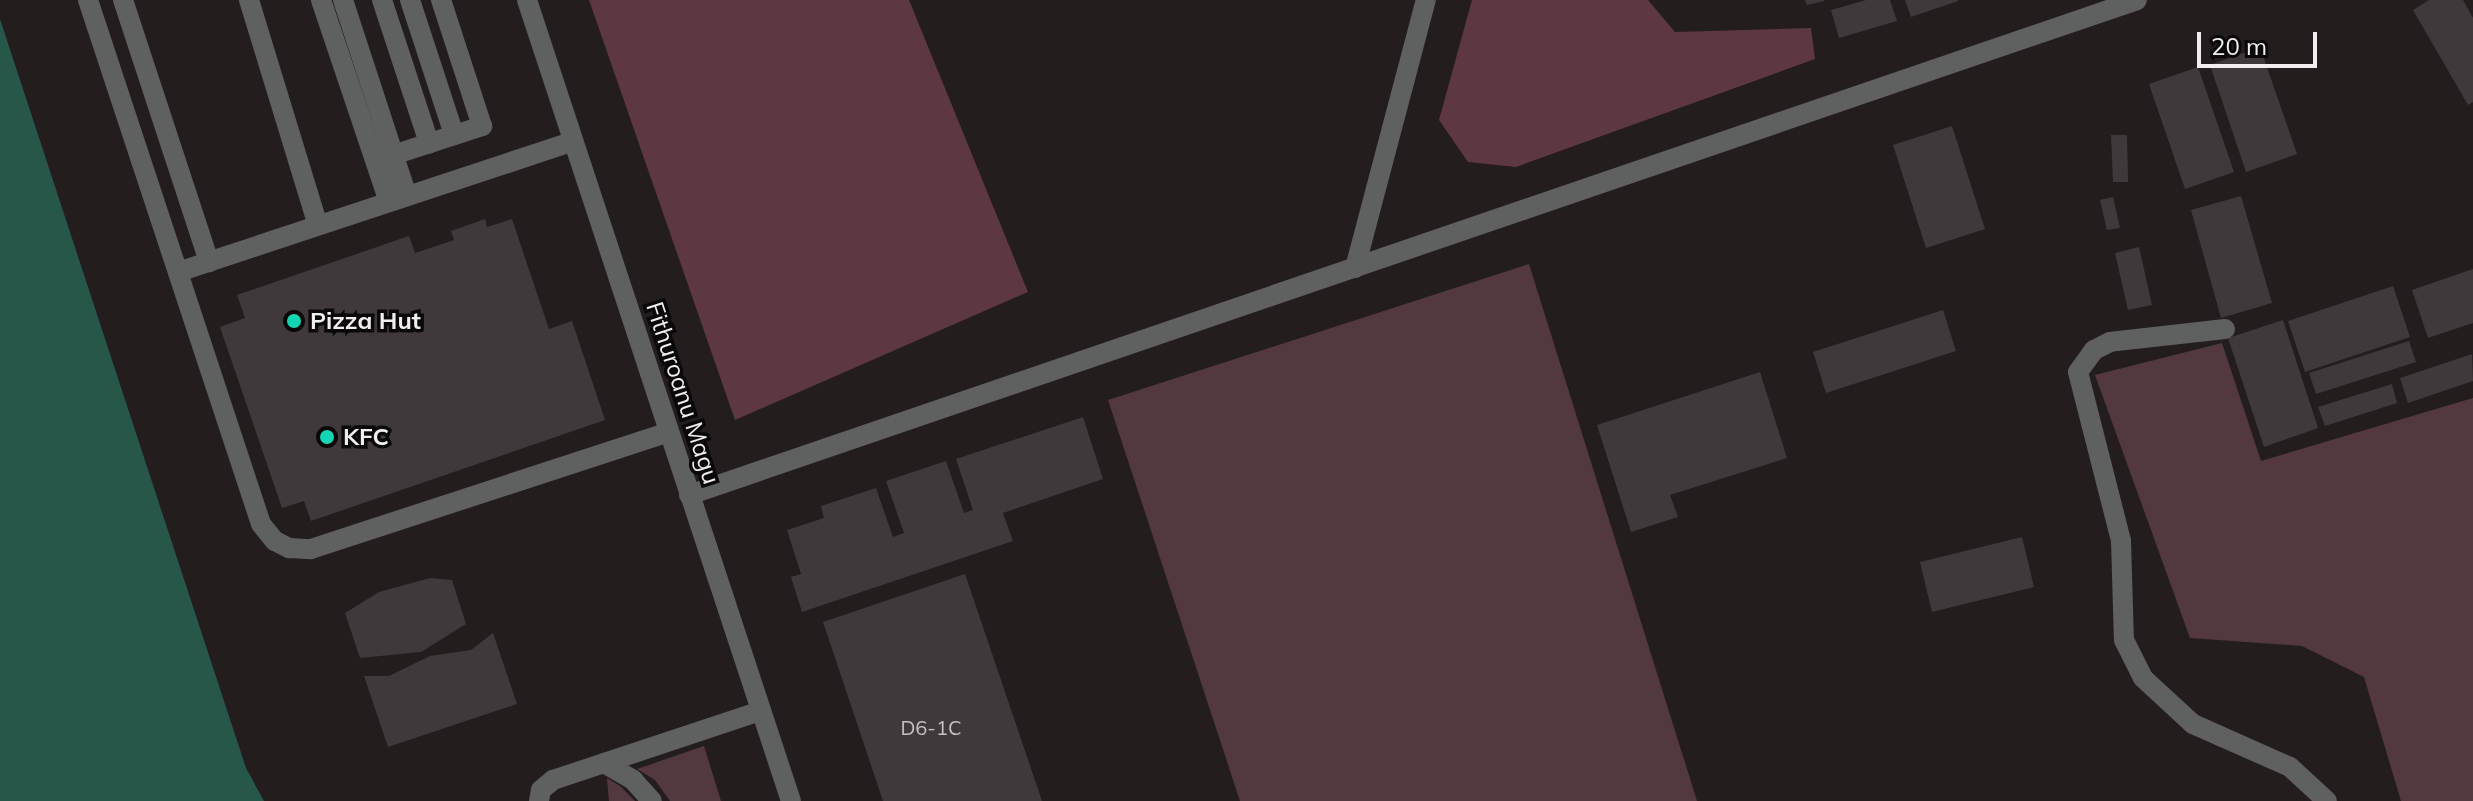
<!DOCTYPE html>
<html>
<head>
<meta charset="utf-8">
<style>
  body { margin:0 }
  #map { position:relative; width:2473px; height:801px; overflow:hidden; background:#231d1e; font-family:Mulish,sans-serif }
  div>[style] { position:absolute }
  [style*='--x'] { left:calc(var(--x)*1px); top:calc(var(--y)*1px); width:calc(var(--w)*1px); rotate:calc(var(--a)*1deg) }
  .green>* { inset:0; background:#53393f }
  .forest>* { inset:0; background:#5e3841 }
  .water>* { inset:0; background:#27564a }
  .building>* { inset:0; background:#40393b }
  .service>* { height:20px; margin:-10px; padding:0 10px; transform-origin:10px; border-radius:10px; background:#5e6160 }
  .minor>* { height:20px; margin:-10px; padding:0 10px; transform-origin:10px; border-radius:10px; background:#5e6160 }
  .tertiary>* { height:20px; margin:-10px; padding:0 10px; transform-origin:10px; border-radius:10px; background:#5e6160 }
  .dots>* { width:22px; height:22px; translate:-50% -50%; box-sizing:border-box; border:4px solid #0b0809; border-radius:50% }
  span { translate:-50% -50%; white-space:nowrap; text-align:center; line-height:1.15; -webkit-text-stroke:7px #0b0809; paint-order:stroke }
  .number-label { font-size:20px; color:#c6c1c2 }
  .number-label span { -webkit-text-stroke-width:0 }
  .poi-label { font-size:24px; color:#f2eeef; font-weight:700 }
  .left { translate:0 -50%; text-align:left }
  .street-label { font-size:24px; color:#f2eeef }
  .scale { position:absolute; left:2197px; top:32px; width:120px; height:36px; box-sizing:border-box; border:4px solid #f2eeef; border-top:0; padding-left:10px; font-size:24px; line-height:28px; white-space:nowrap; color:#f2eeef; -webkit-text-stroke:6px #0b0809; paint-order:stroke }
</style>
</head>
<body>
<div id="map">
  <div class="green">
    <div style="clip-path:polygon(1529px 264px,1697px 801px,1240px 801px,1108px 400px)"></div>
    <div style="clip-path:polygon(2222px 343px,2261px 461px,2473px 398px,2473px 801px,2401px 801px,2364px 677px,2302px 646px,2190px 638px,2095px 375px)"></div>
    <div style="clip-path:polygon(704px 746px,721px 801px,670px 801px,655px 780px,637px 769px)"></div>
    <div style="clip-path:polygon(607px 778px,620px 786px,635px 801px,609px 801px)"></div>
  </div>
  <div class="forest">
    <div style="clip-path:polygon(589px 0,909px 0,1028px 292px,735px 420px)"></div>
    <div style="clip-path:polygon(1472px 0,1648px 0,1675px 32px,1811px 28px,1815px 59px,1516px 167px,1468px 162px,1439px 120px)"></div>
  </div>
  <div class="water">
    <div style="clip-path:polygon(0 19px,246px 768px,264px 801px,0 801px)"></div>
  </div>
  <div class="building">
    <div style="clip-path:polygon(1805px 0,1824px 0,1824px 1px,1807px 5px)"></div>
    <div style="clip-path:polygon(1866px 0,1890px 0,1897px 21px,1839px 38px,1831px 10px)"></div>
    <div style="clip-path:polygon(1905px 0,1958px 0,1958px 1px,1911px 17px)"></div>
    <div style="clip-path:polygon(2429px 0,2463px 0,2473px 18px,2473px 102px,2468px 105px,2413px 10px)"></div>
    <div style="clip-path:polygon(2260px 47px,2297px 154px,2246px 172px,2210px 65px)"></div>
    <div style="clip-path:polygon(2198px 67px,2234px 172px,2185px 189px,2149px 84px)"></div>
    <div style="clip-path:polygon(1952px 126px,1985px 229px,1926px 248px,1893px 145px)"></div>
    <div style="clip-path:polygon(2111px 135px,2127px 135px,2128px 182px,2113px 182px)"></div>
    <div style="clip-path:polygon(2241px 196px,2272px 303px,2221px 318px,2191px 210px)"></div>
    <div style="clip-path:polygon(2113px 197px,2120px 228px,2107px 230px,2100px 200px)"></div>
    <div style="clip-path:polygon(485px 219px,487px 227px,512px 219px,549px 329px,572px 321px,605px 420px,311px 521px,304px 501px,282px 508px,220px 327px,245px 318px,237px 295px,409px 236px,415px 253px,454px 240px,451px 231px)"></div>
    <div style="clip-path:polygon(2139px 247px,2152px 305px,2128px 310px,2115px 253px)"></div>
    <div style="clip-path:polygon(2473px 269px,2473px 323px,2428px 338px,2412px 290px)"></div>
    <div style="clip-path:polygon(2393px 286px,2410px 337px,2305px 372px,2288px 321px)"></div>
    <div style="clip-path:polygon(1943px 310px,1956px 351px,1826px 393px,1813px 352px)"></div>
    <div style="clip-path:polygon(2283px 320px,2318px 428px,2264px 447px,2228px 338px)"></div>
    <div style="clip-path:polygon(2409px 341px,2416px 362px,2316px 394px,2309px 373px)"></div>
    <div style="clip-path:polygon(2472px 354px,2473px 381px,2408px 403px,2400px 378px)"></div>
    <div style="clip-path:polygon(1760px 372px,1787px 458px,1670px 495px,1678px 517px,1631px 532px,1597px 425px)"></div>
    <div style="clip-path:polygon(2392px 384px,2397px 403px,2325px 426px,2318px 407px)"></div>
    <div style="clip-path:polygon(1083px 417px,1103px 479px,1003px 513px,1013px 541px,802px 612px,791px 577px,801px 574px,787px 530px,824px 518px,821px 506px,876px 488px,893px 537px,904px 533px,886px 481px,946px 461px,964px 513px,973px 510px,956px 459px)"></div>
    <div style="clip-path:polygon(2022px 537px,2034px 587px,1932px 612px,1920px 562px)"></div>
    <div style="clip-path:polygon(965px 574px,1042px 801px,883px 801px,823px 622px)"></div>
    <div style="clip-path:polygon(430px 578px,452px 580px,466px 624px,421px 652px,360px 658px,345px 613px,379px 592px)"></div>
    <div style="clip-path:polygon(493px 633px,517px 704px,388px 747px,364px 676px,389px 676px,430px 656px,471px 650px)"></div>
  </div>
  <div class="service">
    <div style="--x:123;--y:0;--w:276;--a:71.8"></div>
    <div style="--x:249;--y:0;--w:235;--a:73"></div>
    <div style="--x:321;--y:0;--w:213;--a:71.4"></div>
    <div style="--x:343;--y:0;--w:206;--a:71.9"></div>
    <div style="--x:382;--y:0;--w:151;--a:71.8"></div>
    <div style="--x:410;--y:0;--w:142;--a:71.9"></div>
    <div style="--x:393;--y:155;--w:94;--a:-18"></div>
    <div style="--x:482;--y:126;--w:133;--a:-108"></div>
    <div style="--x:2225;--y:329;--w:116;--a:173.6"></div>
    <div style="--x:2110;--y:342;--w:18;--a:153"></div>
    <div style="--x:2094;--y:350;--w:27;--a:126"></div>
    <div style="--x:2078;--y:372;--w:174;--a:75.7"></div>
    <div style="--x:2121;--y:541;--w:99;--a:88.3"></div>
    <div style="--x:2124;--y:640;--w:42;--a:63.4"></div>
    <div style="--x:2143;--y:678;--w:68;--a:42.6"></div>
    <div style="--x:2193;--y:724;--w:106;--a:23.9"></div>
    <div style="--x:2290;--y:767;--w:50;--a:42.6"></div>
    <div style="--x:604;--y:763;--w:34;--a:30"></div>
    <div style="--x:633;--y:780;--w:28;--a:48"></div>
    <div style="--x:539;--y:801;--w:11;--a:-80"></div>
    <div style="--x:541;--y:790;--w:16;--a:-40"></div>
    <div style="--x:553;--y:780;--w:219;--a:-18.4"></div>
  </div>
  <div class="minor">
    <div style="--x:88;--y:0;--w:552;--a:71.73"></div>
    <div style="--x:261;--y:524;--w:22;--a:51"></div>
    <div style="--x:275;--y:541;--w:16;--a:27"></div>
    <div style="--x:289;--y:548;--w:22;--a:3"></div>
    <div style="--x:311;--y:549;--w:376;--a:-18.1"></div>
    <div style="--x:1355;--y:268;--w:277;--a:-75.2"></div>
    <div style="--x:178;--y:272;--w:416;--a:-18.3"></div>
    <div style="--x:689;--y:495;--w:1530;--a:-18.87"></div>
  </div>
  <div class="tertiary">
    <div style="--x:527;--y:0;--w:843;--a:71.76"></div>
  </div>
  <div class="dots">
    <div style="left:294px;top:321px;background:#14d5b3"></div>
    <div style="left:327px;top:437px;background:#14d5b3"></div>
  </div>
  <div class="number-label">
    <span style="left:931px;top:727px">D6-1C</span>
  </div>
  <div class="poi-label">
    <span class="left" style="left:310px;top:321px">Pizza Hut</span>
    <span class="left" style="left:343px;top:437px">KFC</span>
  </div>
  <div class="street-label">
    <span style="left:683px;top:393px;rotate:72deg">Fithuroanu Magu</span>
  </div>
  <div class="scale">20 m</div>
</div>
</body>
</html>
